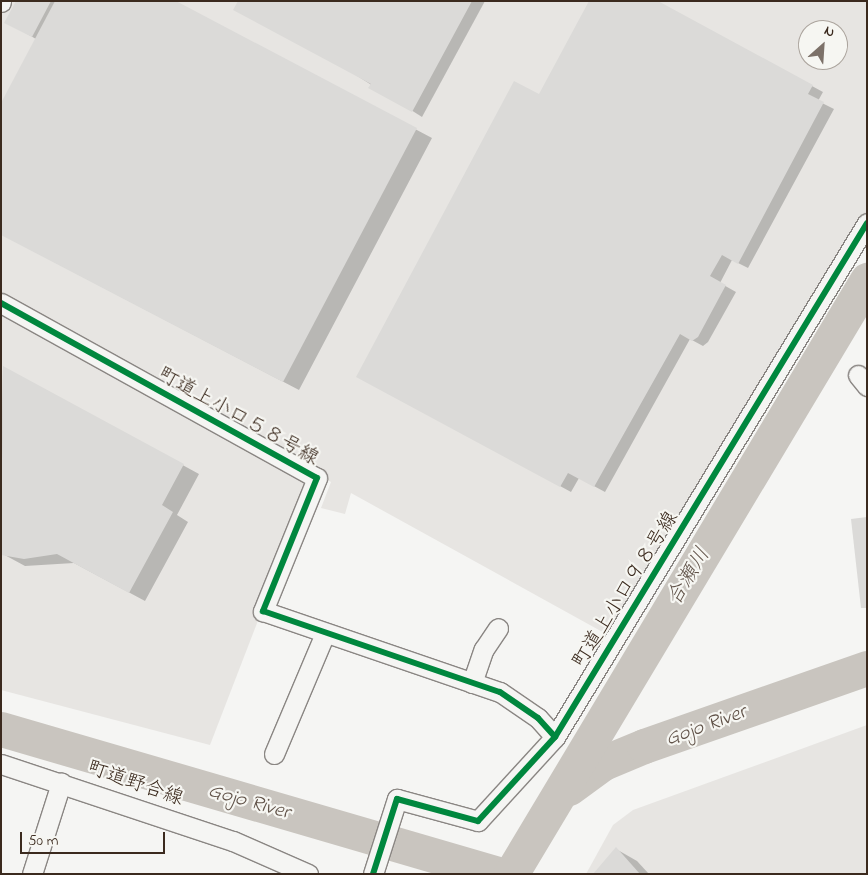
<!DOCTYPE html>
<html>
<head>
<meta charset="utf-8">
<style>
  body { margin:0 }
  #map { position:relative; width:868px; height:875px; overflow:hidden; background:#f5f5f3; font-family:"Indie Flower","Klee One",sans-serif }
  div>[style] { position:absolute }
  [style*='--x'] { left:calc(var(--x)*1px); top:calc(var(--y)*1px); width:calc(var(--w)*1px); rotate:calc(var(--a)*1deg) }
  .built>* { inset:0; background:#e7e5e2 }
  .shadow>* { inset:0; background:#0003 }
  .river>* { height:35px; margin:-17.5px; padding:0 17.5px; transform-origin:17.5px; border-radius:17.5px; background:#c9c5bf }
  .building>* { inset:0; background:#dbdad8 }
  .roads { filter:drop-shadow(1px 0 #8a8683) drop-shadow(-1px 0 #8a8683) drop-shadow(0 1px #8a8683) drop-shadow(0 -1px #8a8683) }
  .minor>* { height:19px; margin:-9.5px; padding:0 9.5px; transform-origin:9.5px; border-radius:9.5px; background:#f5f5f3 }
  .cycleway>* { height:6px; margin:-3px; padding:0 3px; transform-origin:3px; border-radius:3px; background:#00873e }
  span { translate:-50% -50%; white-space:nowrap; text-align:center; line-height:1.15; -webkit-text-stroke:4.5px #f6f6f2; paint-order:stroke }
  .street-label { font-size:20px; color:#3b2a1e }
  .water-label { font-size:21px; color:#605248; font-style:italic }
  .frame { position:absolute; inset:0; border:2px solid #3b2a1e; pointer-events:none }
  .north { position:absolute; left:798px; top:20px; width:50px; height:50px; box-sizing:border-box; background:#f6f6f2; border:1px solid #aba49d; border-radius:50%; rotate:26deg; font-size:14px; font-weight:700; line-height:20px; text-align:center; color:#3b2a1e }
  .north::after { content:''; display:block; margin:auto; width:18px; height:22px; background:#7c7169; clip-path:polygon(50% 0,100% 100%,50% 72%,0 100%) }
  .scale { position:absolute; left:20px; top:832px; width:145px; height:22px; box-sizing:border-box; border:2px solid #3b2a1e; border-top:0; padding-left:6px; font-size:15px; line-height:18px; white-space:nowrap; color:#3b2a1e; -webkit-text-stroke:4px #f6f6f2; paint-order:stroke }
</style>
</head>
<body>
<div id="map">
  <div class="built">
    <div style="clip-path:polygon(evenodd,9px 1px,867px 1px,867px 212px,638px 595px,608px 635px,351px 493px,345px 514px,321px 508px,331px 482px,1px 296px,1px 15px,9px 1px,808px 30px,838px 30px,838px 60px,808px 60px,808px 30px)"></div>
    <div style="clip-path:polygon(1px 305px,313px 478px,210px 745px,1px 690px)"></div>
    <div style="clip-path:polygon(867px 725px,867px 874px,586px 874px,613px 825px,633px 810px)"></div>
  </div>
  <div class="shadow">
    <div style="clip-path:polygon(17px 1px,173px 1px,432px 138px,299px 390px,1px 234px,36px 39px,22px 31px)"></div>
    <div style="clip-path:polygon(239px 1px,485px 1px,422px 117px)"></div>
    <div style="clip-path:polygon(655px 1px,823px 92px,818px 101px,834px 109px,748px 268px,732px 260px,720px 283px,736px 292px,708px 342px,703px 346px,690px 339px,605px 492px,579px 478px,571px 492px,368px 382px,540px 96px)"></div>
    <div style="clip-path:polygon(3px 367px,199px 474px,177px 515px,188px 522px,145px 601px,74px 563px,25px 566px,1px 553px)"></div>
    <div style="clip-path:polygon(616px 849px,637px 861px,649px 874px,594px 874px)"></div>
  </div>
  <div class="river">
    <div style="--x:1;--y:729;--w:518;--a:16.26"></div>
    <div style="--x:569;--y:788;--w:42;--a:-36.3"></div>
    <div style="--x:603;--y:763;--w:44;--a:-22.5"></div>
    <div style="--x:644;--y:746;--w:236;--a:-19.3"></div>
    <div style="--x:511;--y:874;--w:693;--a:-59.06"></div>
  </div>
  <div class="building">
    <div style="clip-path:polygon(16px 1px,51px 1px,32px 37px,4px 23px)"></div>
    <div style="clip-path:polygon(55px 1px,176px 1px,417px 128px,283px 382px,1px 235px,1px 103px)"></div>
    <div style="clip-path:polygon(238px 1px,472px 1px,412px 112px,368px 88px,371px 84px,233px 10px)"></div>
    <div style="clip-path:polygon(589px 1px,658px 1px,813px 85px,808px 94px,824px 102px,738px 264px,722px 255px,710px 276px,726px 285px,698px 337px,692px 341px,680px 334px,594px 487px,568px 473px,560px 487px,356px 377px,514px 81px,539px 94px)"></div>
    <div style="clip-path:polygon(3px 366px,184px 464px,162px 505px,173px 512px,129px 593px,57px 554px,24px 559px,1px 555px)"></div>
    <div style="clip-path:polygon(867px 517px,867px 608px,861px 608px,851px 519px)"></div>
    <div style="clip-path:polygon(616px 847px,640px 874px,593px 874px)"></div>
  </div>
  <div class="roads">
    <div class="minor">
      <div style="--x:1;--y:2;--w:1;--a:-90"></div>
      <div style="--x:1;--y:303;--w:361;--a:29"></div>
      <div style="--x:317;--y:478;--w:144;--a:112.1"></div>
      <div style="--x:263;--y:611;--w:250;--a:18.9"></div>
      <div style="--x:500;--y:692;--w:46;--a:34.4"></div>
      <div style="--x:538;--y:718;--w:25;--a:48"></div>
      <div style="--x:858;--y:375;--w:14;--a:51"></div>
      <div style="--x:472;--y:683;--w:36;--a:-71"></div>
      <div style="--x:484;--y:649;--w:25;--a:-56"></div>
      <div style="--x:274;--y:754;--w:131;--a:-67.1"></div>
      <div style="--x:1;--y:764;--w:244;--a:18.4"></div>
      <div style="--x:233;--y:841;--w:82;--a:23.7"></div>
      <div style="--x:32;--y:874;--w:96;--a:-72.3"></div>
      <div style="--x:373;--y:874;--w:79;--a:-72.3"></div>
      <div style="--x:397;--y:799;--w:84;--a:15.2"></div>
      <div style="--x:478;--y:821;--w:114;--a:-47.5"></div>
      <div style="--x:555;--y:737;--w:601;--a:-58.74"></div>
    </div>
  </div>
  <div class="cycleway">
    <div style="--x:1;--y:303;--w:361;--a:29"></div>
    <div style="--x:317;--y:478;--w:144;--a:112.1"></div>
    <div style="--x:263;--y:611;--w:250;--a:18.9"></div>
    <div style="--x:500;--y:692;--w:46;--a:34.4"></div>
    <div style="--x:538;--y:718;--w:25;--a:48"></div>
    <div style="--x:373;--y:874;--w:79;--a:-72.3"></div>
    <div style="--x:397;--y:799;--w:84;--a:15.2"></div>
    <div style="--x:478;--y:821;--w:114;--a:-47.5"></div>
    <div style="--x:555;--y:737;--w:601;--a:-58.74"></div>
  </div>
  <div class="street-label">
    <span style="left:238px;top:417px;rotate:29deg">町道上小口５８号線</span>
    <span style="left:626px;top:590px;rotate:-58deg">町道上小口９８号線</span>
    <span style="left:135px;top:784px;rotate:19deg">町道野合線</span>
  </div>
  <div class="water-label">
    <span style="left:689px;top:577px;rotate:-59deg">合瀬川</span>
    <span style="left:706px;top:726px;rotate:-20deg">Gojo River</span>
    <span style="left:249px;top:802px;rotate:16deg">Gojo River</span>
  </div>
  <div class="frame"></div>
  <div class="north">N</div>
  <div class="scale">50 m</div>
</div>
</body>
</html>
